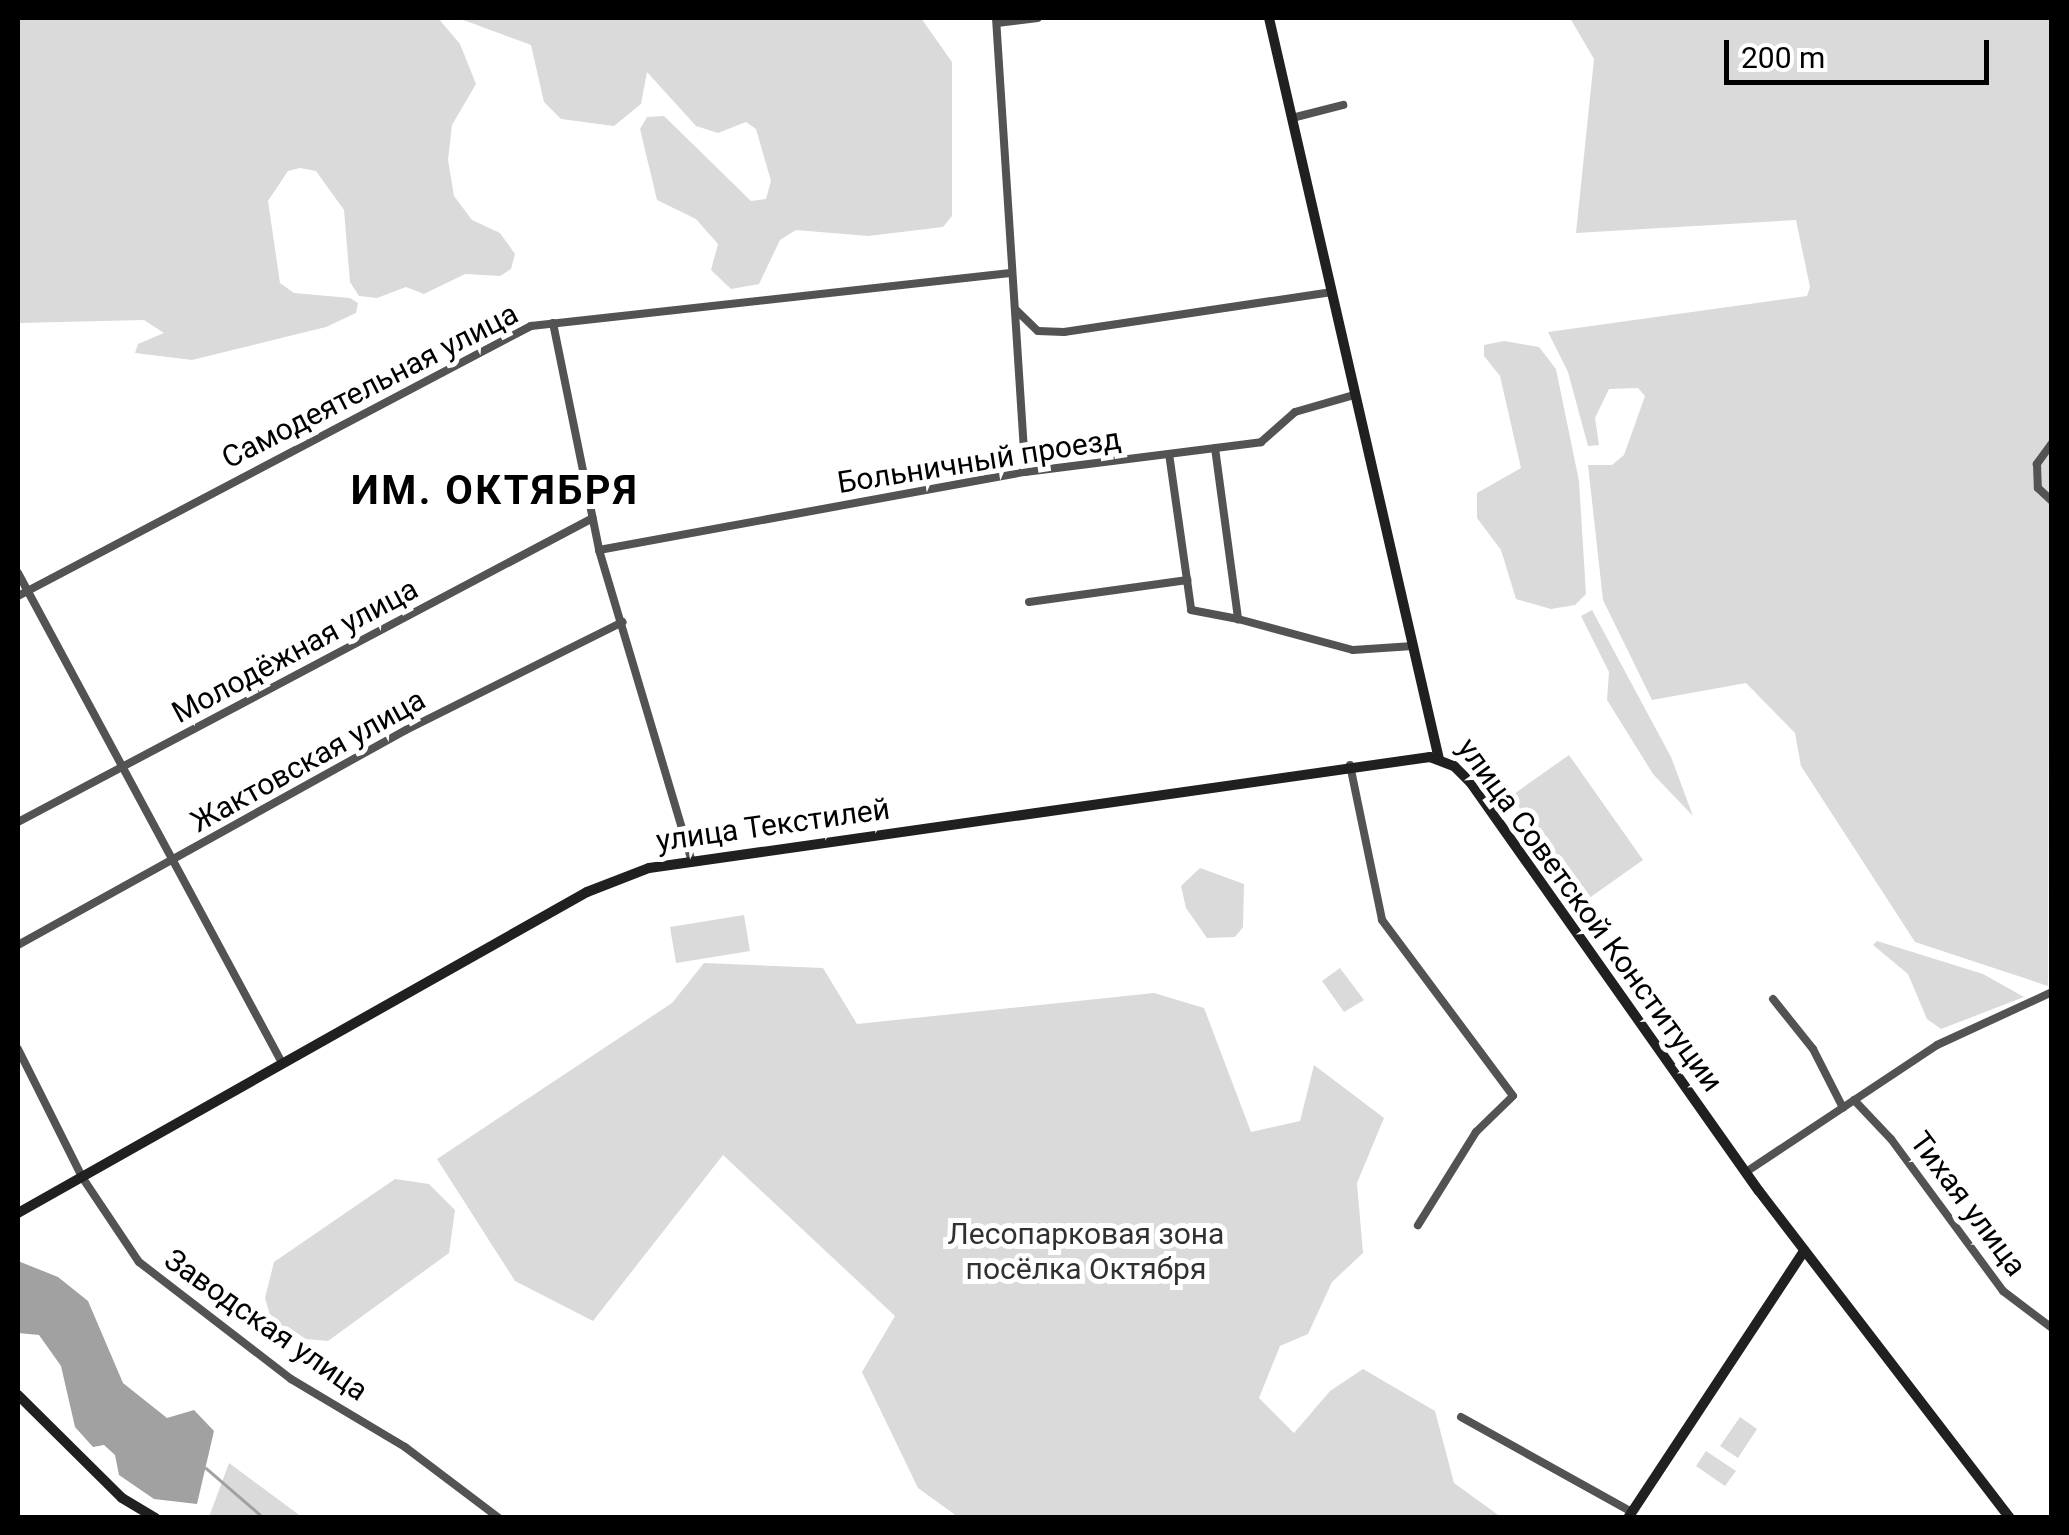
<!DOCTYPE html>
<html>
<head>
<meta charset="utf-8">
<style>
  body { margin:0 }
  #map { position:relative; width:2069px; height:1535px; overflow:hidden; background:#fff; font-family:Roboto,sans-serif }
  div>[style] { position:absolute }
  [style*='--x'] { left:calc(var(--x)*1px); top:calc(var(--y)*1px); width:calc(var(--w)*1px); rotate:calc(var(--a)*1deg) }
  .green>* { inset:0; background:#dadada }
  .water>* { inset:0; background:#a1a1a1 }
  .stream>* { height:2.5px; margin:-1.25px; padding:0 1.25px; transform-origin:1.25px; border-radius:1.25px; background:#a1a1a1 }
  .street>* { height:8px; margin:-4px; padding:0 4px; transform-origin:4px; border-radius:4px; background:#535353 }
  .secondary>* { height:10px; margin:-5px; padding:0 5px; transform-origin:5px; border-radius:5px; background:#202020 }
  span { translate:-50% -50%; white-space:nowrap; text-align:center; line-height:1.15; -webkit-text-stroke:10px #fff; paint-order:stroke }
  .street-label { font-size:30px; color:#000 }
  .park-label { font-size:30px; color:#313131 }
  .district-label { font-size:40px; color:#000; font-weight:700; letter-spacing:2.5px }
  .frame { position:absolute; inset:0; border:20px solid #000; pointer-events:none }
  .scale { position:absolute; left:1724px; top:40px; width:265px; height:45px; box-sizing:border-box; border:5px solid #000; border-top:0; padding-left:12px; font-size:30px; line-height:35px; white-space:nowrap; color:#000; -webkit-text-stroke:8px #fff; paint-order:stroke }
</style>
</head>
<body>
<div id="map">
  <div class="green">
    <div style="clip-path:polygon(18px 18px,438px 18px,460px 44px,476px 84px,452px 125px,448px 160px,454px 196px,472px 220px,500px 233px,515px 254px,511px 269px,500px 276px,465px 274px,424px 294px,406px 287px,377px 298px,359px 296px,350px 282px,344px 210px,316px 171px,300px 168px,288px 171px,268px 201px,280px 283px,294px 293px,350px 298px,358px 303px,356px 313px,326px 327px,192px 360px,135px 353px,138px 344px,164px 333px,144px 320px,18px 323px)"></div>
    <div style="clip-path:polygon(458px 18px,921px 18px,952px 62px,952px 216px,943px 227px,868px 236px,796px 230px,780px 240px,759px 284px,731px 289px,711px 270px,718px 244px,696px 219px,657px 200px,640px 129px,647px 117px,664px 116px,751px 201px,766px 199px,771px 181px,756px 129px,746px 122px,718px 133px,696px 126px,647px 72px,641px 104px,614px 126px,561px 119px,544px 102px,531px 45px)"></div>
    <div style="clip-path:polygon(1570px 18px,2051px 18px,2048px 986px,1915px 942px,1801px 766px,1795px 733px,1746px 683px,1652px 700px,1603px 600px,1588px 465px,1612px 465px,1624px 455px,1645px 396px,1638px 388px,1609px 389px,1595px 418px,1599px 445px,1588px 446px,1568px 372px,1548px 332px,1807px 296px,1810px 287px,1796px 220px,1576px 233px,1594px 59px)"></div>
    <div style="clip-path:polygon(1504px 341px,1539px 347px,1556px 369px,1579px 481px,1586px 594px,1575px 605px,1551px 609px,1516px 599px,1501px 550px,1477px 518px,1477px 493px,1521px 468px,1500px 376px,1484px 356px,1484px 345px)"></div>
    <div style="clip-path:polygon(1592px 610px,1671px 757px,1693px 816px,1653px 774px,1607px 700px,1609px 672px,1581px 616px)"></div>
    <div style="clip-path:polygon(1569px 755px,1643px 860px,1585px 901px,1511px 796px)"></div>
    <div style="clip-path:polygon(1200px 868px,1244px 884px,1243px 927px,1235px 937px,1207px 938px,1186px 908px,1181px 886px)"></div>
    <div style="clip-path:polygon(744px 915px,750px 951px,676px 963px,670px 927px)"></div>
    <div style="clip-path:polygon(1877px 941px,1983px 974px,2024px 997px,1941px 1029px,1927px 1019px,1908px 974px,1873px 945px)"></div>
    <div style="clip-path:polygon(704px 963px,823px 968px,857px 1024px,1154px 993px,1204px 1008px,1251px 1132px,1300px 1121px,1314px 1065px,1384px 1118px,1357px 1183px,1363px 1253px,1332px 1282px,1308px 1334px,1280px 1346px,1259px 1398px,1294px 1433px,1330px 1391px,1363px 1369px,1435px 1411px,1454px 1483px,1501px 1517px,958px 1517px,918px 1488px,862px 1372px,895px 1316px,723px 1155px,593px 1321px,515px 1281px,437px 1159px,672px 1003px)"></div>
    <div style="clip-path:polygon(1340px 968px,1364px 1000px,1344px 1012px,1322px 981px)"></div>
    <div style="clip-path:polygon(395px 1179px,429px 1184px,455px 1210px,449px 1253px,328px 1341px,295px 1338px,272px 1322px,265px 1298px,274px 1262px)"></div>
    <div style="clip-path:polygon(1740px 1417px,1757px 1429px,1738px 1458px,1720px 1446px)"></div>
    <div style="clip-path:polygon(1706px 1451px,1736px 1471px,1725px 1486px,1696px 1466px)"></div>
    <div style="clip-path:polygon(229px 1463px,302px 1517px,209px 1517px)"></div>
  </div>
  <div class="water">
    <div style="clip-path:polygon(18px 1261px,58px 1277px,88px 1301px,123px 1383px,167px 1418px,194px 1410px,214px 1431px,197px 1504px,154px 1499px,119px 1475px,115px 1455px,104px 1445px,93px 1447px,75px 1427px,61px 1366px,39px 1335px,18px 1333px)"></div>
  </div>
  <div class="stream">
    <div style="--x:206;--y:1468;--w:77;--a:40.8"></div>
  </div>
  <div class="street">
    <div style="--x:996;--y:18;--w:455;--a:86.3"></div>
    <div style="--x:997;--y:23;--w:41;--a:-7"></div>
    <div style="--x:1292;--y:118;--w:53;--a:-14.3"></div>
    <div style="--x:1016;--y:310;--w:30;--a:44"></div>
    <div style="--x:1038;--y:331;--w:26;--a:2"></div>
    <div style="--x:1064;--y:332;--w:271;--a:-8.5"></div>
    <div style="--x:553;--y:323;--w:232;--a:78.5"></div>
    <div style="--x:599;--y:550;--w:322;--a:73.4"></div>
    <div style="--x:2052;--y:443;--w:26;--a:126"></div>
    <div style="--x:2037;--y:464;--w:24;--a:88"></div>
    <div style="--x:2038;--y:488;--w:19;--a:43"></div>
    <div style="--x:1215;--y:448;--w:173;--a:82.3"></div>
    <div style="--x:1238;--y:619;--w:119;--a:15.1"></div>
    <div style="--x:1353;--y:650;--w:60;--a:-3.8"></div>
    <div style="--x:599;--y:550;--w:433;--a:-10.4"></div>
    <div style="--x:1025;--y:472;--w:238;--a:-7.2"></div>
    <div style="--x:1261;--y:442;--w:45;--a:-41.4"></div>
    <div style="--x:1295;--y:412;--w:61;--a:-16.1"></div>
    <div style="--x:18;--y:573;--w:554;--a:61.68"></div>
    <div style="--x:1187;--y:580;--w:30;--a:82"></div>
    <div style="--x:1191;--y:610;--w:48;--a:10.8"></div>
    <div style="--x:18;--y:596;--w:580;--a:-27.76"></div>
    <div style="--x:531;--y:326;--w:480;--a:-6.3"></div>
    <div style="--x:1029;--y:602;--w:160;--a:-7.9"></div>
    <div style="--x:1187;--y:580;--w:127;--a:-98.1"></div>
    <div style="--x:1350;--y:765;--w:158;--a:78.3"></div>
    <div style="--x:1382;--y:920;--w:219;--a:53.3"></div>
    <div style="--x:1513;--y:1096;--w:52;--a:135.8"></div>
    <div style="--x:1476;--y:1132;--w:110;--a:121.9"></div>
    <div style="--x:18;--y:822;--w:650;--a:-27.87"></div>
    <div style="--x:18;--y:945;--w:444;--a:-29"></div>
    <div style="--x:406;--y:730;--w:242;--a:-26.5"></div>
    <div style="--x:1773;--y:999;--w:64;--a:51.3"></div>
    <div style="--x:1813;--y:1049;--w:66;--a:63"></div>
    <div style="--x:18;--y:1049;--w:143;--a:63.4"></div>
    <div style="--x:82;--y:1177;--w:102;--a:56.2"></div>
    <div style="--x:139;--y:1262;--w:192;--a:37.6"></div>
    <div style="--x:291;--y:1379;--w:133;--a:30.8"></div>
    <div style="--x:405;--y:1447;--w:118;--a:37.1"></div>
    <div style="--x:1854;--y:1100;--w:54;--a:46.5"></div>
    <div style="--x:1891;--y:1139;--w:189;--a:53.6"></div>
    <div style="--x:2003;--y:1291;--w:61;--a:37.1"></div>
    <div style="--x:1746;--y:1172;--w:229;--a:-33.6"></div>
    <div style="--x:1937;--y:1045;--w:127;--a:-24.7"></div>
    <div style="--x:1461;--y:1417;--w:196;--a:29.1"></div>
  </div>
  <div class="secondary">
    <div style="--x:1269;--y:18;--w:760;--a:77.08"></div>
    <div style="--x:18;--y:1213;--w:653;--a:-29.43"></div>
    <div style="--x:587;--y:892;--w:66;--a:-21.2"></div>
    <div style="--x:649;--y:868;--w:789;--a:-8.09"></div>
    <div style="--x:1430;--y:757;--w:26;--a:21"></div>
    <div style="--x:1454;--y:766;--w:24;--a:45"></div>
    <div style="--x:1471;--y:783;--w:499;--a:54.8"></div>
    <div style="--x:1759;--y:1191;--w:412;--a:52.5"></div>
    <div style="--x:18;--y:1395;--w:146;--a:44.7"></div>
    <div style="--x:122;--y:1498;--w:39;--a:31"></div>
    <div style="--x:1628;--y:1518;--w:320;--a:-56.6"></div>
  </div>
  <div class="street-label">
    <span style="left:370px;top:386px;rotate:-27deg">Самодеятельная улица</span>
    <span style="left:979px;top:461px;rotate:-9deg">Больничный проезд</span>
    <span style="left:295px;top:651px;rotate:-28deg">Молодёжная улица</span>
    <span style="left:308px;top:761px;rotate:-29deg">Жактовская улица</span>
    <span style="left:773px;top:825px;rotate:-8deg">улица Текстилей</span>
    <span style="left:1590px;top:915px;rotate:54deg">улица Советской Конституции</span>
    <span style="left:1968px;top:1204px;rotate:53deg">Тихая улица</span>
    <span style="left:266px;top:1325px;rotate:35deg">Заводская улица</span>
  </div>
  <div class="park-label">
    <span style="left:1086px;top:1251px">Лесопарковая зона<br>посёлка Октября</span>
  </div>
  <div class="district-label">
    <span style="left:495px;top:491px">ИМ. ОКТЯБРЯ</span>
  </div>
  <div class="frame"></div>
  <div class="scale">200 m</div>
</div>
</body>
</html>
